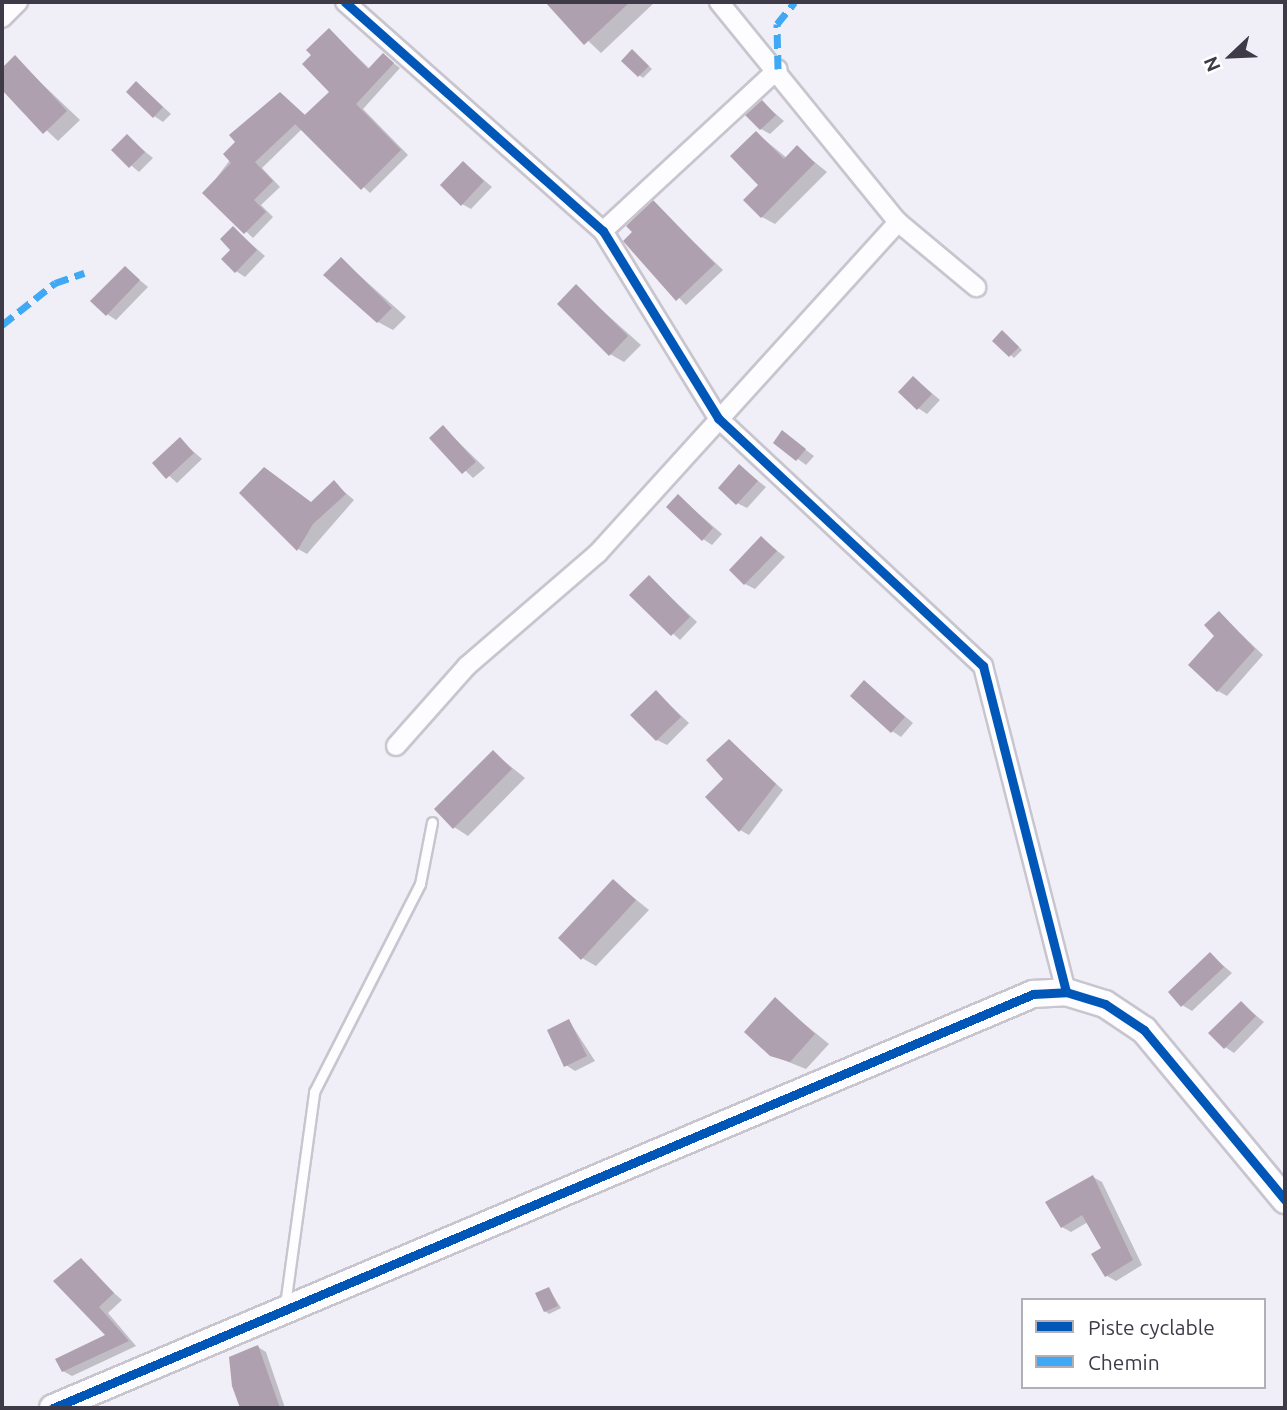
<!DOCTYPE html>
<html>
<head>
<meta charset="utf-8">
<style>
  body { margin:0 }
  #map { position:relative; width:1287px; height:1410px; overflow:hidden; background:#f0eef6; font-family:Ubuntu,sans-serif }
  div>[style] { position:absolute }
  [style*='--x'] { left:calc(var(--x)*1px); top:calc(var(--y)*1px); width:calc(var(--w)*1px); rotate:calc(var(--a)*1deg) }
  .shadow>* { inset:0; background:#0003 }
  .building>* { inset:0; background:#aea0ae }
  .roads { filter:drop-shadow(2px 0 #c8c5cf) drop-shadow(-2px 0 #c8c5cf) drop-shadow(0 2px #c8c5cf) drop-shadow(0 -2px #c8c5cf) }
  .lane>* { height:9px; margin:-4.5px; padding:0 4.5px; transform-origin:4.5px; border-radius:4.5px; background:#fdfcfe }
  .street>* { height:18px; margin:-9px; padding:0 9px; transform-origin:9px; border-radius:9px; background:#fdfcfe }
  .secondary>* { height:26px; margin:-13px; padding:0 13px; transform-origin:13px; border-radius:13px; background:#fdfcfe }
  .quiet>* { height:7px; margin-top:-3.5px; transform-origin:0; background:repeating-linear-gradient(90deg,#3fa9f5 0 14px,transparent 0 21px) }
  .cycleway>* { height:9px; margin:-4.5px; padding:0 4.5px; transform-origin:4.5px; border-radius:4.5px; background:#0057b8 }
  span { translate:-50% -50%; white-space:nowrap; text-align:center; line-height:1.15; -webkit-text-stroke:7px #fff; paint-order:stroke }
  .frame { position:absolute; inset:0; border:4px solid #3e3a48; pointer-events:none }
  .legend { position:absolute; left:1021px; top:1298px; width:245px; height:91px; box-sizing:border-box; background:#fff; border:2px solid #b2b0b6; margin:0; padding:9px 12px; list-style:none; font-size:21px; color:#3e3a48 }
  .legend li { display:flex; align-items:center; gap:14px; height:35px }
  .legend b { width:35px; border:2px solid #b2b0b6 }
  .north { position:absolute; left:1196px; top:21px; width:70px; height:70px; -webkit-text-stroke:5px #fff; paint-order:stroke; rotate:247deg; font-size:19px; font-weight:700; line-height:28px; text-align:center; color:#3e3a48 }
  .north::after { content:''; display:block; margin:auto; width:24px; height:32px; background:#3e3a48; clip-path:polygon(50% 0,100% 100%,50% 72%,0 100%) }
</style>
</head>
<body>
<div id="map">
  <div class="shadow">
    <div style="clip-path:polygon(547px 2px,655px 2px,601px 53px)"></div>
    <div style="clip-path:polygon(329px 30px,370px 69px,383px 55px,400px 68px,363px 109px,408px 155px,370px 193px,302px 129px,262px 168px,280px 187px,261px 205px,273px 217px,253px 238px,205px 193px,280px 94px,306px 116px,331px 92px)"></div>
    <div style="clip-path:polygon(636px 54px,652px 69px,643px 78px,639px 75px)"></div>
    <div style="clip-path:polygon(15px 58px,80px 120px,58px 141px,2px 88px,2px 70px)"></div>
    <div style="clip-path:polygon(137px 83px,171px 114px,163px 122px,154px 116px)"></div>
    <div style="clip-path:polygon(762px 102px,784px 121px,770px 134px,761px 129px)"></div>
    <div style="clip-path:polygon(756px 133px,787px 158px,797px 148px,827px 172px,775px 224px,762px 217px)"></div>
    <div style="clip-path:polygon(127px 137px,153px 158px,139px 172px,113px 150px)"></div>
    <div style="clip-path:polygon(464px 163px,492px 187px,471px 209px,462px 204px)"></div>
    <div style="clip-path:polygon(653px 203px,723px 270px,686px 305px,625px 242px)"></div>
    <div style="clip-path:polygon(233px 228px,265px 256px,245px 277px,236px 271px)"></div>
    <div style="clip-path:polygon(341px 259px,406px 317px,393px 330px,378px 322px)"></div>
    <div style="clip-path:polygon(125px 268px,148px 287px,116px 320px,107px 314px)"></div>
    <div style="clip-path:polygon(576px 287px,641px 345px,624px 362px,610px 354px)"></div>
    <div style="clip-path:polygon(1006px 334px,1022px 350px,1014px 358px,994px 340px)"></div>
    <div style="clip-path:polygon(914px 378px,940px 400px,927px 414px,918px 408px)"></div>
    <div style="clip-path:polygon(443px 427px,485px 468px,473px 478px,432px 438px)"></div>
    <div style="clip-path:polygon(783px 433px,814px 456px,806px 465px,775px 442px)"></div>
    <div style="clip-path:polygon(180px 440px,202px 459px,177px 483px,155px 463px)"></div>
    <div style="clip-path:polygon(739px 466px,766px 487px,747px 508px,737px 503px)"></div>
    <div style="clip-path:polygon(334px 483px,354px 500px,307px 554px,298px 549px,312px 503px)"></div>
    <div style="clip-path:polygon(678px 496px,722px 534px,712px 545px,703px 539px)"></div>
    <div style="clip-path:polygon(761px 538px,785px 557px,755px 589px,745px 584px)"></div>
    <div style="clip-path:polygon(649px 577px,697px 622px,680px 640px,631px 595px)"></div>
    <div style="clip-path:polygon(1219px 613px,1263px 655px,1227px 696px,1218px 691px)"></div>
    <div style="clip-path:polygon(864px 682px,913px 723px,901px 737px,892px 731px)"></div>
    <div style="clip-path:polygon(656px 692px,689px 723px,667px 745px,657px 740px)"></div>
    <div style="clip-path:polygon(729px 741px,783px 790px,749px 835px,740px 830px,726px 779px)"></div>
    <div style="clip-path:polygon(493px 752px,525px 778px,468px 836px,454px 827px)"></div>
    <div style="clip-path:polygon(613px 881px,649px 910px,596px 966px,582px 958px)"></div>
    <div style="clip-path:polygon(1211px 955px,1232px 973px,1192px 1011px,1182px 1005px)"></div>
    <div style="clip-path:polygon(775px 1000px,829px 1044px,806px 1069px,771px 1055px)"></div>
    <div style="clip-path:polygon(1241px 1003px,1264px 1022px,1234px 1053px,1225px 1047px)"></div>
    <div style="clip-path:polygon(569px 1021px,595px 1061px,575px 1071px,566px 1065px)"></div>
    <div style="clip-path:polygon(1093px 1177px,1102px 1182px,1142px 1265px,1116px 1281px,1107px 1276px,1103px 1249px,1088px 1222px,1071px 1232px,1062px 1227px)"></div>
    <div style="clip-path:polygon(77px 1261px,122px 1300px,108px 1313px,136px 1346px,72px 1376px,63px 1371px,108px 1336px,56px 1281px)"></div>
    <div style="clip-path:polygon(549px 1289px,561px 1308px,549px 1314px,545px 1311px)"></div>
    <div style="clip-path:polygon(258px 1347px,266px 1352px,285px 1408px,244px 1408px,231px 1358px)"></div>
  </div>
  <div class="building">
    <div style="clip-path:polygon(545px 2px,630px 2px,584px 45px)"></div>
    <div style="clip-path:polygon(329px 28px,368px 69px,383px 53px,394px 63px,356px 104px,401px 150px,361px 190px,295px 124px,329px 92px,302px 64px,311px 55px,306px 50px)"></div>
    <div style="clip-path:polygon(632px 49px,649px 66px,638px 77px,621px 61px)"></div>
    <div style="clip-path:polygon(15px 55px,67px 111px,43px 134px,2px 90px,2px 68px)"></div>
    <div style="clip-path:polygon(136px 81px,163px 107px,153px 118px,126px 92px)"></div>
    <div style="clip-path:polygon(280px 92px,305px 115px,255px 162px,273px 181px,254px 200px,266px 212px,244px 234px,202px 193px,231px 163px,223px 154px,235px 142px,229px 135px)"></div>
    <div style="clip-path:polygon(762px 100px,776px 115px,760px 130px,745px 115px)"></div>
    <div style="clip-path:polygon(756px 131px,784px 159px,797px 145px,815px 163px,761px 218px,743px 200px,758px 185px,730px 156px)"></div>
    <div style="clip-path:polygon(127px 134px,145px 152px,129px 168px,111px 150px)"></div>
    <div style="clip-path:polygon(463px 161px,484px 181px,461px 206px,440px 185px)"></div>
    <div style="clip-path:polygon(653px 200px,715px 264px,676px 301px,623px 241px,632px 232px,626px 226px)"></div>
    <div style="clip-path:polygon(233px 226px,257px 250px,235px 273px,221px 259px,230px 250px,220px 239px)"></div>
    <div style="clip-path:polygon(341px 257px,392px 308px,377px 323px,323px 275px)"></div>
    <div style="clip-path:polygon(125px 266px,140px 280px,106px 316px,90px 301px)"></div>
    <div style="clip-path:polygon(576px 284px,628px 336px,609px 356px,557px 304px)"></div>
    <div style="clip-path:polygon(1002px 330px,1019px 347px,1009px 357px,992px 341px)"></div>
    <div style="clip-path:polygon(913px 376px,932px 394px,917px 410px,898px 392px)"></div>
    <div style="clip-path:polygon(443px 425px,476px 462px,462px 474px,429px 438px)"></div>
    <div style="clip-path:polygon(782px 430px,806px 449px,796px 461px,773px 443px)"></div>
    <div style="clip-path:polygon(180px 437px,194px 453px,166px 479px,152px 463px)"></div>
    <div style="clip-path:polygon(739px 464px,758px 481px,736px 505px,718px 488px)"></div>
    <div style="clip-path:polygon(264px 467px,311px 502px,334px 480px,346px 494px,313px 524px,297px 551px,239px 493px)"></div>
    <div style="clip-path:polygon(678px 494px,713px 528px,702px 541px,666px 507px)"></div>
    <div style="clip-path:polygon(761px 536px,777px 551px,744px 585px,729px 570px)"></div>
    <div style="clip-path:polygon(649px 575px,690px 617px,671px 636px,629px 595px)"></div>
    <div style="clip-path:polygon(1219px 611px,1255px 649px,1217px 692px,1188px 665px,1214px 636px,1204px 625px)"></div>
    <div style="clip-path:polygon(864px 680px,905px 717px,891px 733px,850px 696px)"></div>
    <div style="clip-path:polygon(656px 690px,681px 717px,656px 741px,630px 715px)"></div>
    <div style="clip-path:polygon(729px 739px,776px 784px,739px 832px,705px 797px,723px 779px,706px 760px)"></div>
    <div style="clip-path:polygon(493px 750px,512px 769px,453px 829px,434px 809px)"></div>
    <div style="clip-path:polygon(613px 879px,636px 900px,581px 960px,558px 938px)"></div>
    <div style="clip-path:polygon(1210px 952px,1224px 967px,1181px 1007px,1168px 992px)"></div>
    <div style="clip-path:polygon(775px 997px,815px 1034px,790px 1062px,770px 1056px,744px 1032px)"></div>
    <div style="clip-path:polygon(1241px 1001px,1256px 1016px,1224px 1049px,1208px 1033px)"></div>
    <div style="clip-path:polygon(569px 1019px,587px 1056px,564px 1067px,547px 1030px)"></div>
    <div style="clip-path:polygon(1093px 1175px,1133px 1260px,1105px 1277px,1091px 1254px,1101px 1248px,1082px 1215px,1061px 1228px,1045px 1202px)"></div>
    <div style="clip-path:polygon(81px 1258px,114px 1293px,99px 1307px,129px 1341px,62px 1372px,55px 1359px,105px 1335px,53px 1281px)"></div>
    <div style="clip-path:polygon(549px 1287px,558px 1306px,544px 1312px,535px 1293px)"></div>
    <div style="clip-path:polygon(258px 1345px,280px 1408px,240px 1408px,232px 1386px,229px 1357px)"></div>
  </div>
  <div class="roads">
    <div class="lane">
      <div style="--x:285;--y:1305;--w:215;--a:-82.2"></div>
      <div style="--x:314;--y:1092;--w:233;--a:-63"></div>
      <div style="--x:420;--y:884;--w:63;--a:-79"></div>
    </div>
    <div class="street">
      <div style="--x:345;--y:2;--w:345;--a:41.6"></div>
      <div style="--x:603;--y:231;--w:220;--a:58.4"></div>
      <div style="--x:718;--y:418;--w:363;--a:43.1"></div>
      <div style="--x:983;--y:666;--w:336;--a:75.7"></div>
      <div style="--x:719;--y:2;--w:284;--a:50.9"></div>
      <div style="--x:898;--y:222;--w:102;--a:39.8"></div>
      <div style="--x:2;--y:18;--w:23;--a:-45"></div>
      <div style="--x:603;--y:231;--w:238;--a:-42.8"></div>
      <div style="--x:396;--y:746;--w:107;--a:-48.4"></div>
      <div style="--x:467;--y:666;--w:173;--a:-40.8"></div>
      <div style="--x:598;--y:553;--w:447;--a:-47.8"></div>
    </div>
    <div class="secondary">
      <div style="--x:53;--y:1408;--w:1064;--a:-22.9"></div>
      <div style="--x:1033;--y:994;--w:33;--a:-3"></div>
      <div style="--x:1066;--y:992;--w:41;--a:17.1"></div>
      <div style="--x:1105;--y:1004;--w:47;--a:33.7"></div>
      <div style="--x:1144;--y:1030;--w:221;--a:50.3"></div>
    </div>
  </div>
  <div class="quiet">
    <div style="--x:778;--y:69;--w:45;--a:-91.3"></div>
    <div style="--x:777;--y:24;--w:28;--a:-51"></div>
    <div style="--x:2;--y:325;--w:68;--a:-38.4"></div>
    <div style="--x:55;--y:283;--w:31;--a:-19"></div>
  </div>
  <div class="cycleway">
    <div style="--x:345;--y:2;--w:345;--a:41.6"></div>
    <div style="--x:603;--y:231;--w:220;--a:58.4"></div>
    <div style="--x:718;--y:418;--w:363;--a:43.1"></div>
    <div style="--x:983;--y:666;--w:336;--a:75.7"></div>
    <div style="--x:53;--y:1408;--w:1064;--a:-22.9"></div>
    <div style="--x:1033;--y:994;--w:33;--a:-3"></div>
    <div style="--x:1066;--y:992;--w:41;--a:17.1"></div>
    <div style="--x:1105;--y:1004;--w:47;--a:33.7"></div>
    <div style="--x:1144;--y:1030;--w:221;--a:50.3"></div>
  </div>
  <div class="frame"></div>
  <ul class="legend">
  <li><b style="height:9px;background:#0057b8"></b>Piste cyclable</li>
  <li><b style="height:9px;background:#3fa9f5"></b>Chemin</li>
  </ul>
  <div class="north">N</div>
</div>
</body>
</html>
